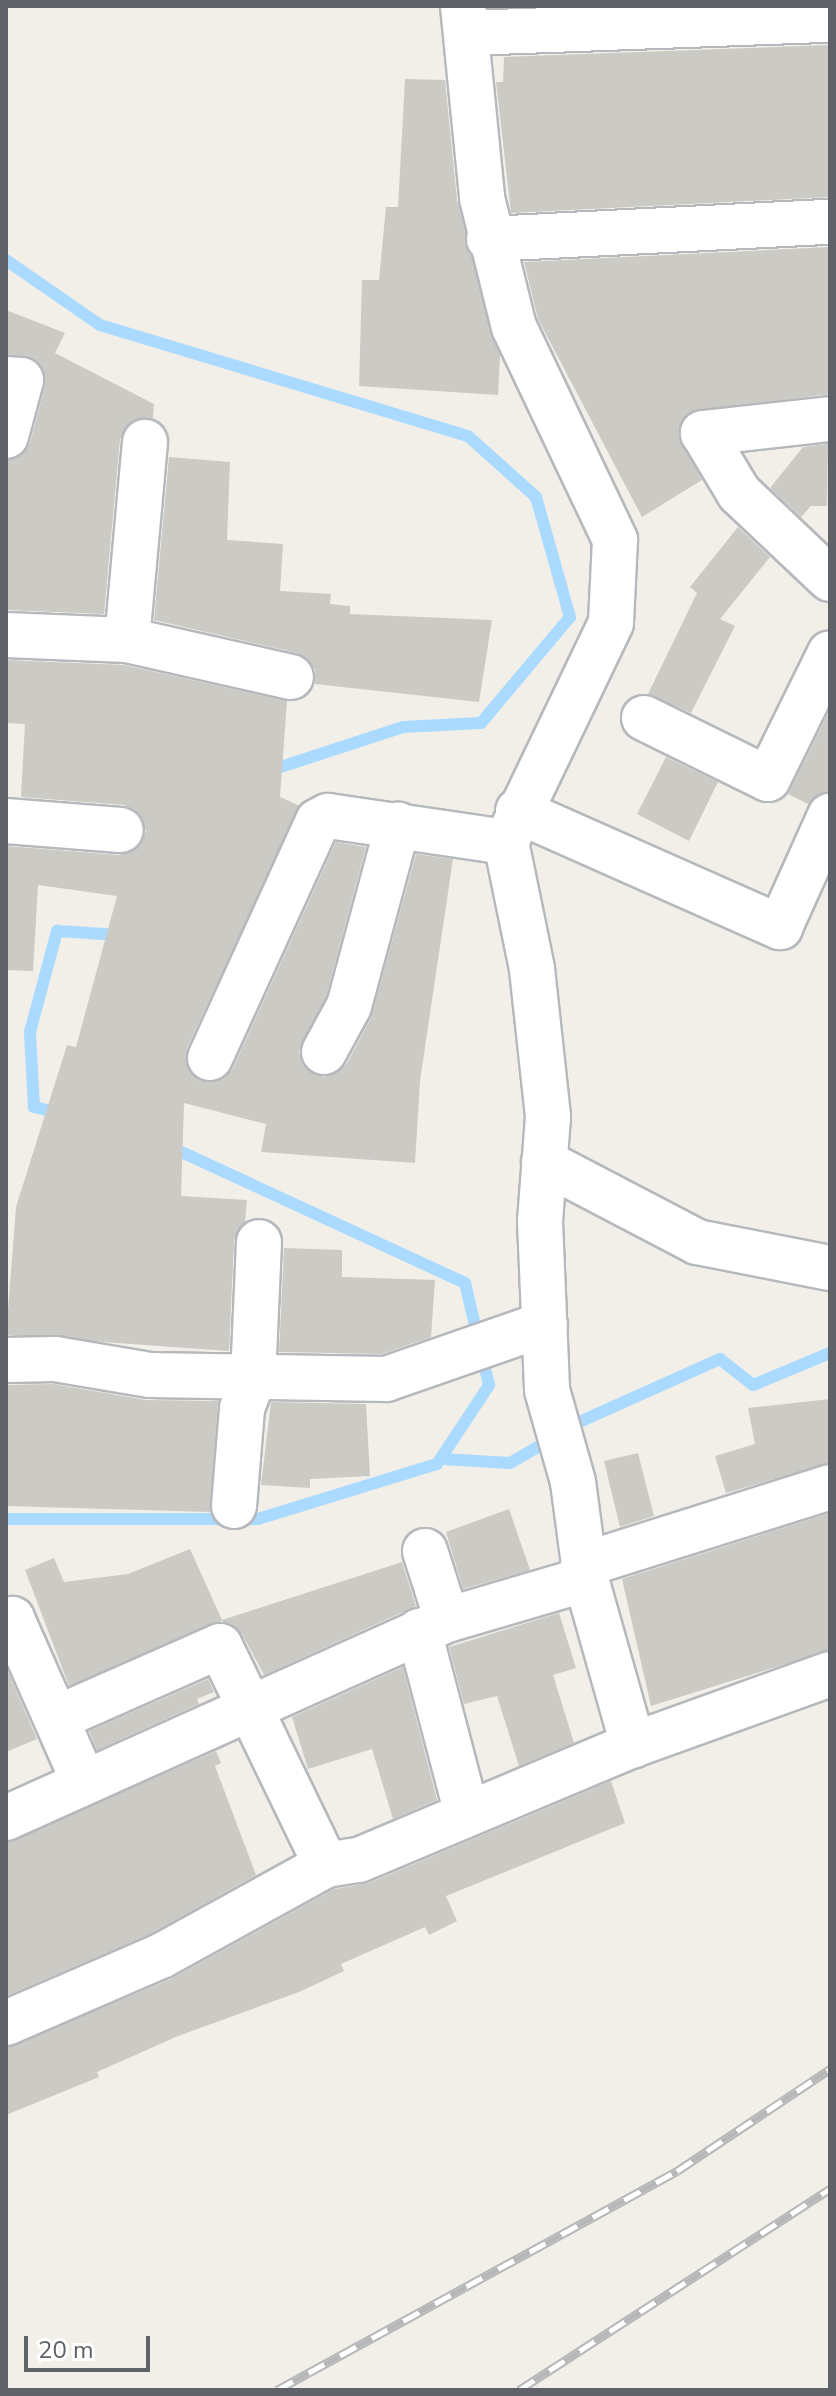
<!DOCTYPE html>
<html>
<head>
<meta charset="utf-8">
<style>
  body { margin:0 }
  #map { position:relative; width:836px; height:2396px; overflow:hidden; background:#f1efe8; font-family:"Nunito Sans",sans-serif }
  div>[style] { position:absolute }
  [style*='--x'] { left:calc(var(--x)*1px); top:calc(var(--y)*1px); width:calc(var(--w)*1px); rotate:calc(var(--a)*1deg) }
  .stream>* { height:12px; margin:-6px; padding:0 6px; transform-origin:6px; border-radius:6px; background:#aadaff }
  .building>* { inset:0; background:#cccac5 }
  .roads { filter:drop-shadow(2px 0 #b5b8bc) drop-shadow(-2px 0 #b5b8bc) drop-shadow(0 2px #b5b8bc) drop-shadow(0 -2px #b5b8bc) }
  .minor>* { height:44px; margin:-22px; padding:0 22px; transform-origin:22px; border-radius:22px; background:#fff }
  .rail>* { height:9px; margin-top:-4.5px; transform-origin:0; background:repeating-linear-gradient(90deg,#fff 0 18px,#b6b7b8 0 36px); box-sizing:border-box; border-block:2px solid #b6b7b8 }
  span { translate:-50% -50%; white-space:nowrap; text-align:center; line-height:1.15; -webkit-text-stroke:6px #fff; paint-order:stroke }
  .frame { position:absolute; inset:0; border:8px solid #5f6368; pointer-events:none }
  .scale { position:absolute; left:24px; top:2336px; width:126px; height:36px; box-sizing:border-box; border:4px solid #5f6368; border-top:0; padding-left:10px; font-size:24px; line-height:28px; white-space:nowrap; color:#5f6368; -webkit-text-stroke:6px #fff; paint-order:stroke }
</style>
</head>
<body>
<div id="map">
  <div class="stream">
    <div style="--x:6;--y:260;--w:114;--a:34.7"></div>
    <div style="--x:100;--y:325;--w:384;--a:16.8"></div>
    <div style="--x:468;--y:436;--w:91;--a:41.9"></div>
    <div style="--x:536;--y:497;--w:125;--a:74.2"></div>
    <div style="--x:570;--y:617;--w:138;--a:130"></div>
    <div style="--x:481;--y:723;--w:78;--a:177.1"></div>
    <div style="--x:403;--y:727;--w:142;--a:161.9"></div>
    <div style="--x:60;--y:1113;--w:27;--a:-167"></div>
    <div style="--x:34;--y:1107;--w:75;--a:-93.1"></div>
    <div style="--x:30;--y:1032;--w:105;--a:-75"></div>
    <div style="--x:57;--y:931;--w:63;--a:3.6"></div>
    <div style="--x:568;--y:1427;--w:167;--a:-24.1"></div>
    <div style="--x:720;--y:1359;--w:42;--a:38.2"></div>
    <div style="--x:753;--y:1385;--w:83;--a:-22.6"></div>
    <div style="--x:443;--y:1459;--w:67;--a:3.4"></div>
    <div style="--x:510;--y:1463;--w:50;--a:-30.2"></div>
    <div style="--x:6;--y:1519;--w:252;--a:0"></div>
    <div style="--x:258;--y:1519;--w:187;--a:-17.1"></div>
    <div style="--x:437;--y:1464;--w:95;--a:-56.6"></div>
    <div style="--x:489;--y:1385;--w:105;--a:-103.2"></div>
    <div style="--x:465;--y:1283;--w:326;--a:-155.2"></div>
  </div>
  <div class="building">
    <div style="clip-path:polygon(830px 45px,830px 197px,511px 213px,496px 82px,503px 82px,504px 57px)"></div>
    <div style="clip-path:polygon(405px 79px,445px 80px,457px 200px,500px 355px,498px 395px,359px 386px,362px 280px,379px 280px,386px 207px,398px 207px)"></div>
    <div style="clip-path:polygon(830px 247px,830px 394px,689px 412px,678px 435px,702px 480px,642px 517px,538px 319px,524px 262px)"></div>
    <div style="clip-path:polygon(6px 310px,65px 333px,55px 353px,154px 404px,153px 419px,134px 420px,120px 439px,104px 614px,6px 610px,6px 460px,23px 454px,30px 443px,45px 386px,37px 361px,6px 354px)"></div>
    <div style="clip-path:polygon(828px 444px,827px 506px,811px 506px,801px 517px,770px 488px,803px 447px)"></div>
    <div style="clip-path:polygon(169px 457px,230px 462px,227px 540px,283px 544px,280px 591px,331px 594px,330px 604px,350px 606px,350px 614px,492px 620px,479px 702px,315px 684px,315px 669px,297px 653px,154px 620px)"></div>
    <div style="clip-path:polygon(738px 527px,770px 557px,720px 619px,735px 626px,691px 713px,648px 694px,697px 593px,690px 587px)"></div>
    <div style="clip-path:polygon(6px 660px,124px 665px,287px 701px,280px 797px,300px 806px,187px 1048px,189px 1072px,200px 1081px,224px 1079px,233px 1068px,336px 842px,366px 847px,326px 997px,299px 1052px,303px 1066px,324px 1077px,346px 1065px,371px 1018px,416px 854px,453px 859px,420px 1081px,415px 1163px,261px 1152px,266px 1124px,184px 1103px,181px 1196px,247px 1200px,245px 1222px,234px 1241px,229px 1351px,6px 1335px,16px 1207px,67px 1045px,76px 1047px,117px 896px,38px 885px,33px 971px,6px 970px,6px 846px,120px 855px,141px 845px,146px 831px,136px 810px,124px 805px,21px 797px,25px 724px,6px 723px)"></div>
    <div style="clip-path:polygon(830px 710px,830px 791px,808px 804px,788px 794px)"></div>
    <div style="clip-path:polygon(666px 757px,718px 782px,689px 841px,637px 814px)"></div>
    <div style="clip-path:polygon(284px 1248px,342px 1250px,342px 1277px,435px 1280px,431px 1337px,382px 1354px,279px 1352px)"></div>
    <div style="clip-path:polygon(53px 1384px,146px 1400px,218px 1401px,210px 1512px,6px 1506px,6px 1385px)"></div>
    <div style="clip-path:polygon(830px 1399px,830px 1463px,726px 1493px,715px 1456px,755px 1444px,748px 1408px)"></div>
    <div style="clip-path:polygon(271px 1402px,366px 1404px,370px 1476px,310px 1479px,310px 1488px,261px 1485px)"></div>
    <div style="clip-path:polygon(638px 1453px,654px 1516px,620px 1527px,604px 1461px)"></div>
    <div style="clip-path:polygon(509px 1509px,530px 1570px,463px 1589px,446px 1532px)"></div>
    <div style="clip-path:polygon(830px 1513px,830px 1650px,651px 1706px,622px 1579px)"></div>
    <div style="clip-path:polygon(190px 1549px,222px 1620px,402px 1562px,416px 1606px,264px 1675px,242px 1634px,222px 1621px,69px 1686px,25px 1570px,54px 1558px,64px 1582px,128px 1574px)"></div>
    <div style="clip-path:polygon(559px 1613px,576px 1668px,553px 1675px,574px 1743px,519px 1766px,497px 1696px,464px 1704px,449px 1647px)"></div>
    <div style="clip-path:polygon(6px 1667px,37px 1739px,6px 1752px)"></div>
    <div style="clip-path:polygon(403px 1667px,437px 1800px,393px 1819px,372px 1749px,308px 1769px,292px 1717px)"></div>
    <div style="clip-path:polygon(208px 1679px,214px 1692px,197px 1699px,199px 1704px,97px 1750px,89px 1731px)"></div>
    <div style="clip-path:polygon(216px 1751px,221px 1763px,215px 1766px,256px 1875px,150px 1934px,6px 1996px,6px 1843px)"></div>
    <div style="clip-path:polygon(611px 1781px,625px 1823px,446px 1896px,457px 1921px,429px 1935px,425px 1927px,341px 1964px,344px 1971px,299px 1992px,178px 2036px,97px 2072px,99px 2077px,6px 2115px,6px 2048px,171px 1979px,334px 1889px,369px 1883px)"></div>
  </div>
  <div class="roads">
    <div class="minor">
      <div style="--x:463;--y:6;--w:193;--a:84.3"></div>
      <div style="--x:482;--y:198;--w:133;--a:76.1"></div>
      <div style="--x:514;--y:327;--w:236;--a:64.6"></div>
      <div style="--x:615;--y:540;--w:83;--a:92.8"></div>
      <div style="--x:611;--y:623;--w:243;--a:115.6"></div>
      <div style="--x:506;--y:842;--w:130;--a:78.4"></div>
      <div style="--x:532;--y:969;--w:149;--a:83.8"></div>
      <div style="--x:548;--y:1117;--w:104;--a:94.4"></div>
      <div style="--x:540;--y:1221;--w:169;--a:87.6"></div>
      <div style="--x:547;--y:1390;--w:96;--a:74.2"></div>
      <div style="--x:573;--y:1482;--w:98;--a:82.4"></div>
      <div style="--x:586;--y:1579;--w:173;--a:74.2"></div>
      <div style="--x:468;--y:33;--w:362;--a:-2.1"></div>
      <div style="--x:489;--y:239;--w:341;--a:-2.9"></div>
      <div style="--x:6;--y:379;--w:15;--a:4"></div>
      <div style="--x:21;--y:380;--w:58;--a:105"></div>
      <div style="--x:830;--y:419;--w:128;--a:173.7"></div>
      <div style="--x:703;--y:433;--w:70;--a:59"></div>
      <div style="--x:739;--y:493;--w:125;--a:43.4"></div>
      <div style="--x:6;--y:635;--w:121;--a:2.4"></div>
      <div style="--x:127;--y:640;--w:168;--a:12.7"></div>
      <div style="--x:127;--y:640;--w:199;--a:-84.8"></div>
      <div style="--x:644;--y:718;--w:138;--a:26.2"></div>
      <div style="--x:768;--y:779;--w:140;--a:-63.8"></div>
      <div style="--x:518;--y:811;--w:287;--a:23.9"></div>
      <div style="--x:780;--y:927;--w:122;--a:-65.8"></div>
      <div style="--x:6;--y:821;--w:115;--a:4.5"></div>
      <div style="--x:324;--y:1052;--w:52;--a:-61.5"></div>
      <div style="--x:349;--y:1006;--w:188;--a:-74.9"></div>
      <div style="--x:210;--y:1058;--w:260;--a:-65.5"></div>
      <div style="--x:318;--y:821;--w:11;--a:-27"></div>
      <div style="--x:328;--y:816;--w:180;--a:8.3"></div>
      <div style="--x:544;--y:1162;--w:173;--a:27.6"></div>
      <div style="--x:697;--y:1242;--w:136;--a:11.1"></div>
      <div style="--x:6;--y:1360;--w:49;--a:-1.2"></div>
      <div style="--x:55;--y:1359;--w:96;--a:9.6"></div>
      <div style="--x:150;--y:1375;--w:236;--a:1"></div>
      <div style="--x:386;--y:1379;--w:168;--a:-19.1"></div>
      <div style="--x:234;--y:1506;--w:98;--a:-85.3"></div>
      <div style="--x:242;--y:1408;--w:31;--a:-69"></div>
      <div style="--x:253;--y:1379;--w:137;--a:-87.5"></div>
      <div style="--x:425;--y:1551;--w:72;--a:72.3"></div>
      <div style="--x:583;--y:1565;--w:259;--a:-17.5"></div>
      <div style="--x:6;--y:1622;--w:7;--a:-27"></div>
      <div style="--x:12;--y:1619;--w:176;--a:66.2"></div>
      <div style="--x:419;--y:1631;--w:189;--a:75.3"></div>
      <div style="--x:57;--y:1718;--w:178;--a:-23.8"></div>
      <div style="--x:220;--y:1646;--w:243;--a:64.2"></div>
      <div style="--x:6;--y:1818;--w:483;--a:-24.2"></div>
      <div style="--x:447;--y:1620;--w:145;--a:-16.4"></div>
      <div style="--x:6;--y:2023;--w:169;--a:-23.4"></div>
      <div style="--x:161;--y:1956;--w:188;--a:-28.9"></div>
      <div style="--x:326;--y:1865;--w:33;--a:-9"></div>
      <div style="--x:359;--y:1860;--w:297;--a:-22.8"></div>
      <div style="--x:633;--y:1745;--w:209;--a:-19.8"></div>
    </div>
  </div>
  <div class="rail">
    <div style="--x:277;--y:2390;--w:456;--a:-28.7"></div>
    <div style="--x:677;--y:2171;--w:184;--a:-33.7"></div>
    <div style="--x:519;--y:2390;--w:370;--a:-32.9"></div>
  </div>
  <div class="frame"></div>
  <div class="scale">20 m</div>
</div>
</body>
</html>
